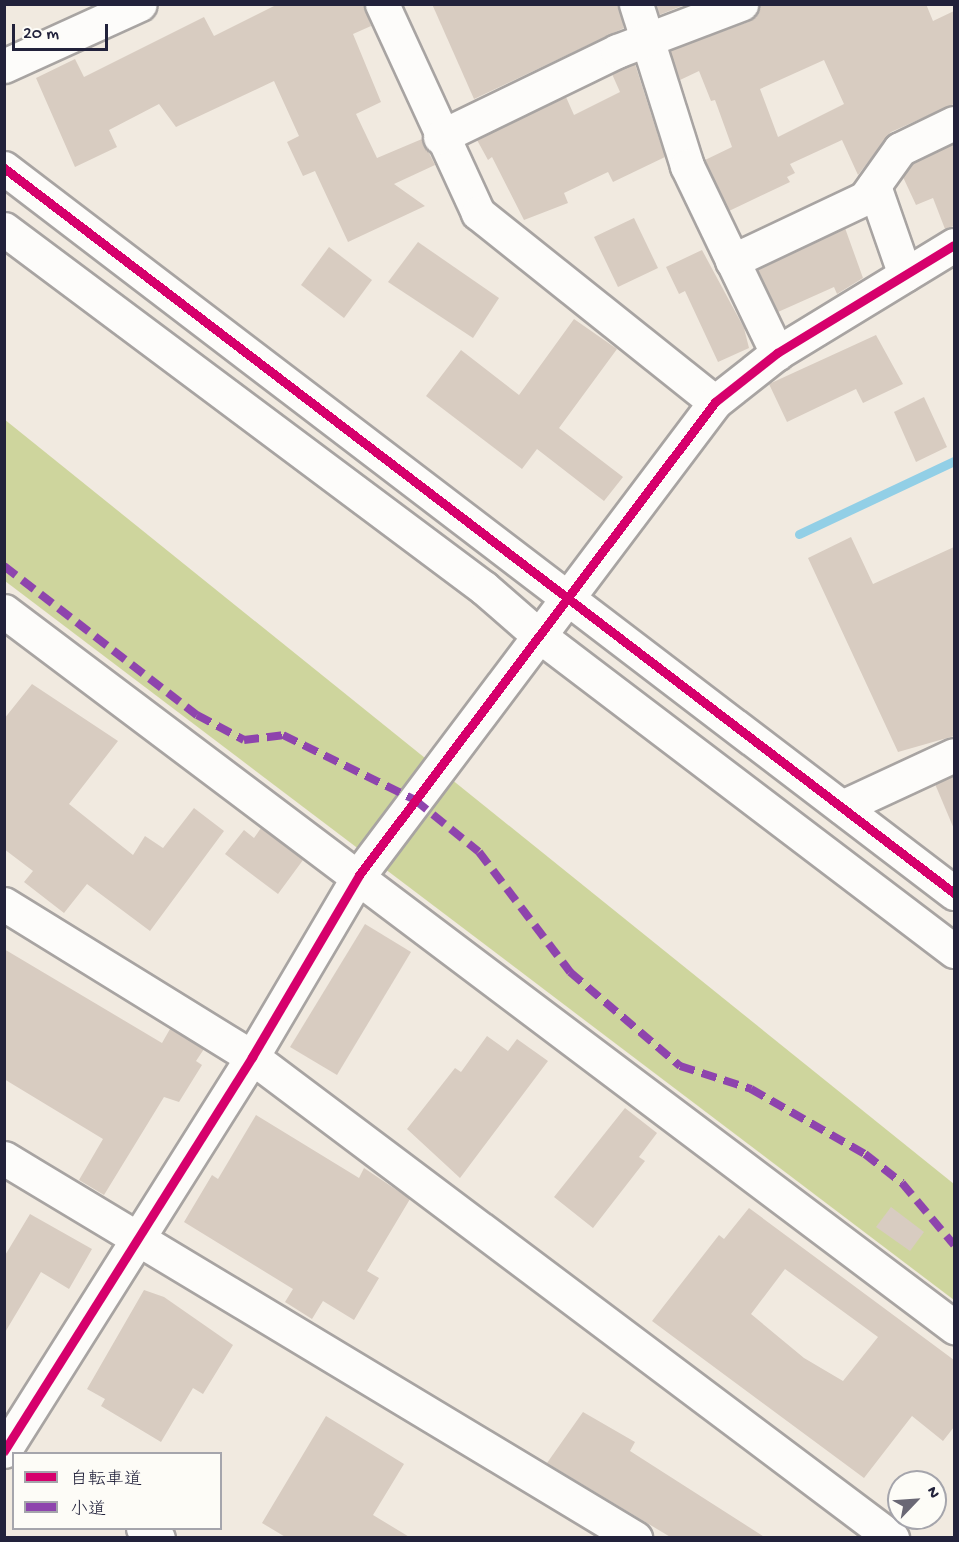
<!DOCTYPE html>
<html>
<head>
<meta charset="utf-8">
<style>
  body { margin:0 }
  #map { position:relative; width:959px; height:1542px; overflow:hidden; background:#f1eae0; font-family:"Gochi Hand","Klee One",sans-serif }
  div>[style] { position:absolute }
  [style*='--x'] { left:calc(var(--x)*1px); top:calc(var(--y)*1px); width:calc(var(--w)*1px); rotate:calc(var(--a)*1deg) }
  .green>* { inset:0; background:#ced59d }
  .stream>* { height:9px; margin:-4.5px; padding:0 4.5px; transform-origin:4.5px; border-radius:4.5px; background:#92cfe6 }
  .building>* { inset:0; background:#d8ccc1 }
  .roads { filter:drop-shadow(2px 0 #a8a4a2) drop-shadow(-2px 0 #a8a4a2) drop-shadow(0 2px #a8a4a2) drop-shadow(0 -2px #a8a4a2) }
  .minor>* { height:33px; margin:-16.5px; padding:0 16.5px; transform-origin:16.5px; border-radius:16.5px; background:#fdfcfa }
  .quiet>* { height:8px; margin-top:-4px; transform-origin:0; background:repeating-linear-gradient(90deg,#8e44ad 0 15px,transparent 0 23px) }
  .cycleway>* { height:9px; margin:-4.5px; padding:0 4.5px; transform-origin:4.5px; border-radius:4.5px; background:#d6006c }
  span { translate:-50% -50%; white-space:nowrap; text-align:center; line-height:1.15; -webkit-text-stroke:5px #fdfcf7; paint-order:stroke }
  .frame { position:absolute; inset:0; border:6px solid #22223b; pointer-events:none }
  .legend { position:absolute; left:12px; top:1452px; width:210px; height:78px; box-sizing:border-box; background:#fdfcf7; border:2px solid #a5a5ac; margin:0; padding:8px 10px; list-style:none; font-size:18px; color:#22223b }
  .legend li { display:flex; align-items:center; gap:12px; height:30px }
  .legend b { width:30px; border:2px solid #a5a5ac }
  .north { position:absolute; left:887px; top:1470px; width:60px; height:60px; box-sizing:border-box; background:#fdfcf7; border:2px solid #a5a5ac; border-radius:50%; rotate:65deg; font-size:16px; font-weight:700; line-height:24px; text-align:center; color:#22223b }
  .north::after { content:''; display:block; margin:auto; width:21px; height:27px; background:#6a6875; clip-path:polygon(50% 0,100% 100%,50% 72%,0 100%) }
  .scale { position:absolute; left:12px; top:24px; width:96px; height:27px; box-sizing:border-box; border:3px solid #22223b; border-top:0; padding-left:8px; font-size:18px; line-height:21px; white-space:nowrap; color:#22223b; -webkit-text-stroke:4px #fdfcf7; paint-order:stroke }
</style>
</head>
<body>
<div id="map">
  <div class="green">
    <div style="clip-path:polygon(4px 419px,954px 1184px,954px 1300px,5px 581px)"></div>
  </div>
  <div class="stream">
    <div style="--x:799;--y:534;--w:171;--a:-25.2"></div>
  </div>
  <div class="building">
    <div style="clip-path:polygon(278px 4px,364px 4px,371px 26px,353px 34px,381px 102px,356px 114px,377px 158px,422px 139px,435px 165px,394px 184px,425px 206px,348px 242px,315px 171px,303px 176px,287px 142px,299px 136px,274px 81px,176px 127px,159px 104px,109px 130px,117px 147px,75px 167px,36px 78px,75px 59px,84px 77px,204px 17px,214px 36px)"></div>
    <div style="clip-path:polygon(432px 4px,618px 4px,624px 28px,474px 99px)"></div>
    <div style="clip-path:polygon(656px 4px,687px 4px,659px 15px)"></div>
    <div style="clip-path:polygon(evenodd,759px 4px,926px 4px,933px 21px,954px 11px,954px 104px,891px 132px,858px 175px,842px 140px,790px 164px,795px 173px,787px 177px,790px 182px,729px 211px,705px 160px,732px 147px,715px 100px,711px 101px,699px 71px,680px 80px,670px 51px,748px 22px,759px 4px,824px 60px,844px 104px,778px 137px,760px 89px,824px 60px)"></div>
    <div style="clip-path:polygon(635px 64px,665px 157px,613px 182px,608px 172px,564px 193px,568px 203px,524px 220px,492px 157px,488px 160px,477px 140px,566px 97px,574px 115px,620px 92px,612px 74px)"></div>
    <div style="clip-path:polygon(954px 144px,954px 226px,945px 229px,933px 198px,916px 205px,903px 177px,912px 164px)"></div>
    <div style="clip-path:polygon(634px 218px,658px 268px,618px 287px,594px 237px)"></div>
    <div style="clip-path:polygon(845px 228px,863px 278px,837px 294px,834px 287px,778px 312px,758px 270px)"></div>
    <div style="clip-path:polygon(418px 242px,499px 298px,473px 338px,388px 282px)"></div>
    <div style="clip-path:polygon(329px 247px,372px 280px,344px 318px,301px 285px)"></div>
    <div style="clip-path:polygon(702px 250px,744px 328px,749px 348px,718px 362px,685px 291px,679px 294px,666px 267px)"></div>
    <div style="clip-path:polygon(574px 319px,617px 349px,559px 428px,623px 477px,604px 501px,537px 449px,522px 469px,426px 396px,461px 350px,519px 395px)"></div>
    <div style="clip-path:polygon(876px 335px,903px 384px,863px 403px,856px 389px,787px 422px,769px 384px)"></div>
    <div style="clip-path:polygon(924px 397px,947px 447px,916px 462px,894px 412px)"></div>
    <div style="clip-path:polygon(851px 537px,873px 584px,954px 547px,954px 736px,898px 752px,808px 558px)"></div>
    <div style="clip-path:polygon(32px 684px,118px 741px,69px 804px,133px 855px,145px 836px,163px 848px,194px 808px,224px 831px,150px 931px,87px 884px,64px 913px,24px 882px,33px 871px,4px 849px,4px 719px)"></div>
    <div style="clip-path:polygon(954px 775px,954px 829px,935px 784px)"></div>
    <div style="clip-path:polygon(261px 828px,303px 860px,278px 894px,225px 854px,244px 830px,254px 838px)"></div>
    <div style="clip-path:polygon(365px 924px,411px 952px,337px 1075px,290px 1047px)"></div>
    <div style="clip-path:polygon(4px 949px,162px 1043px,170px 1029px,204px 1049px,196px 1061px,202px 1065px,179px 1102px,164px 1097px,104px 1195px,79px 1180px,103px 1139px,4px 1079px)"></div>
    <div style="clip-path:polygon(487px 1036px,508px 1051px,517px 1039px,548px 1061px,460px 1178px,407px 1129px,455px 1068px,461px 1072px)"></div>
    <div style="clip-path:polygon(625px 1108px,657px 1133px,639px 1157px,645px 1161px,593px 1228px,554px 1197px)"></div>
    <div style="clip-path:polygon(256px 1115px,359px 1178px,364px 1168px,410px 1199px,367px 1271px,379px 1278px,354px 1320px,323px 1301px,312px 1319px,285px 1302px,293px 1289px,184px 1222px,212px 1175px,218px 1179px)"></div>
    <div style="clip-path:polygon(891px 1207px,924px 1232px,910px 1251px,876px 1227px)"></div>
    <div style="clip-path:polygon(evenodd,749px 1208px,954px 1360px,954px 1427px,943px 1441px,912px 1416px,864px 1478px,652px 1321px,719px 1235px,724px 1239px,749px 1208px,785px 1269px,878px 1337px,843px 1381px,804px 1358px,751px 1314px,785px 1269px)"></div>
    <div style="clip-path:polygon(30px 1214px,92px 1249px,69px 1289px,41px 1272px,4px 1334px,4px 1257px)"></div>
    <div style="clip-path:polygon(144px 1290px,164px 1297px,233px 1345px,203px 1394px,193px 1388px,161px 1442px,101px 1406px,105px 1399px,87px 1389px)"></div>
    <div style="clip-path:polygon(583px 1412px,635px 1442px,630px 1451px,766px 1538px,672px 1538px,547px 1463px)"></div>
    <div style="clip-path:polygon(326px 1416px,404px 1464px,373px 1515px,411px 1538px,287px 1538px,262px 1523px)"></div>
  </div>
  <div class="roads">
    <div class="minor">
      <div style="--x:382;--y:4;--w:230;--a:65.3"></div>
      <div style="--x:478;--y:213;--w:303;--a:38.6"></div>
      <div style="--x:636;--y:4;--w:170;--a:72.5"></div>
      <div style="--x:687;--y:166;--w:208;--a:64.3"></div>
      <div style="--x:4;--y:66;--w:149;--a:-24.5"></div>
      <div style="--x:440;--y:137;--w:197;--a:-25.9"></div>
      <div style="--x:617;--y:51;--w:133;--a:-20.8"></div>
      <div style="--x:4;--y:168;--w:1195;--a:37.35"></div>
      <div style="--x:874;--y:186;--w:94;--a:70.8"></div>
      <div style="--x:4;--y:229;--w:599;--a:36.79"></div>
      <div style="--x:484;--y:588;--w:70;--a:41"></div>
      <div style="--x:537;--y:634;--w:524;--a:37.24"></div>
      <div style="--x:732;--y:261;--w:147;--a:-25.3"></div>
      <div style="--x:865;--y:198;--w:60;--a:-54.5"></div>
      <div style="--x:900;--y:149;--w:60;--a:-25.7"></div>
      <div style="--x:4;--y:611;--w:1190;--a:37"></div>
      <div style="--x:842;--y:807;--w:123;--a:-24.9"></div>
      <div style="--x:4;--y:904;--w:291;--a:31.7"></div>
      <div style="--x:252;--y:1057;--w:801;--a:36.93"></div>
      <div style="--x:4;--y:1158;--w:737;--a:31.06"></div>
      <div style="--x:4;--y:1451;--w:466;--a:-57.8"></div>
      <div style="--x:252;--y:1057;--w:211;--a:-59.5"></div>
      <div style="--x:359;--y:875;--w:592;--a:-53.03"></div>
      <div style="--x:715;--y:402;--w:79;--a:-38.3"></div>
      <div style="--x:777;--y:353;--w:207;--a:-31.4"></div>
      <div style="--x:143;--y:1528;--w:18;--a:34"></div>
    </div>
  </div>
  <div class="quiet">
    <div style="--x:4;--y:566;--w:244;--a:37.7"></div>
    <div style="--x:197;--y:715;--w:53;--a:28"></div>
    <div style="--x:244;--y:740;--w:39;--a:-7"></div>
    <div style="--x:283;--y:735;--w:147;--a:26.2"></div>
    <div style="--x:415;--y:800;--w:82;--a:39.1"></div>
    <div style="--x:479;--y:852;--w:151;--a:52.8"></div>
    <div style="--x:570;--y:972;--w:145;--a:40.5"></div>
    <div style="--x:680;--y:1066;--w:75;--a:17.9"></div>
    <div style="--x:751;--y:1089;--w:131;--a:29.7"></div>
    <div style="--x:865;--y:1154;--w:47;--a:38.1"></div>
    <div style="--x:902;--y:1183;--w:81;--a:50"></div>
  </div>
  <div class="cycleway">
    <div style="--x:4;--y:168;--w:1195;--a:37.35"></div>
    <div style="--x:4;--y:1451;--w:466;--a:-57.8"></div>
    <div style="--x:252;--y:1057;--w:211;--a:-59.5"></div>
    <div style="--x:359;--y:875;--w:592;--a:-53.03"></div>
    <div style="--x:715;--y:402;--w:79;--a:-38.3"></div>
    <div style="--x:777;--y:353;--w:207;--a:-31.4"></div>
  </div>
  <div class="frame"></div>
  <ul class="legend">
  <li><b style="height:8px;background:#d6006c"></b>自転車道</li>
  <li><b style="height:8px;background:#8e44ad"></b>小道</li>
  </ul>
  <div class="north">N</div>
  <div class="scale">20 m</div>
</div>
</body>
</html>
